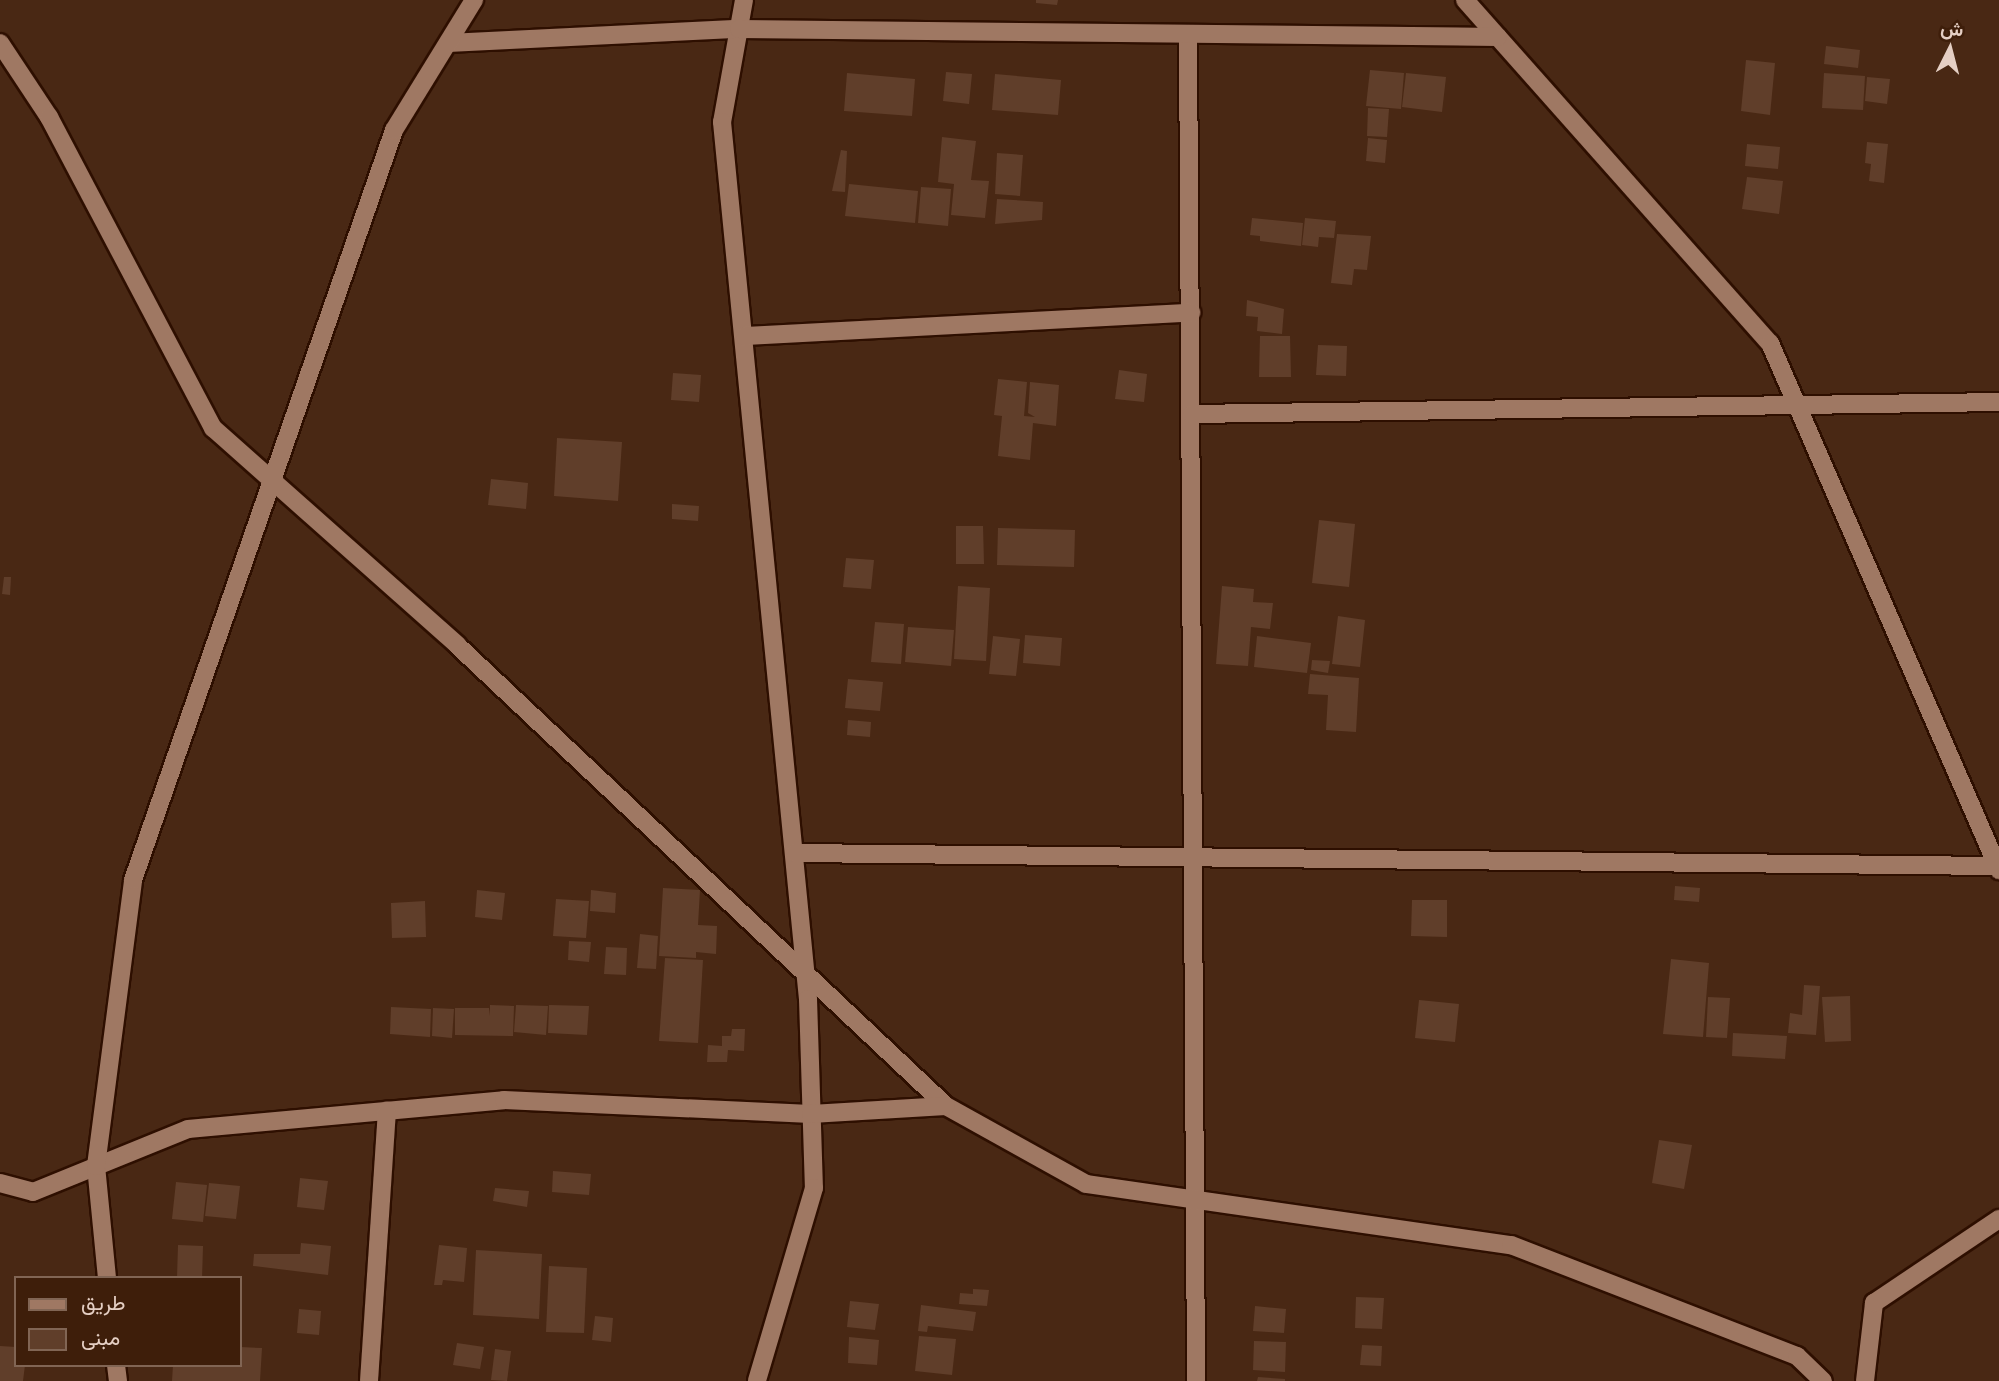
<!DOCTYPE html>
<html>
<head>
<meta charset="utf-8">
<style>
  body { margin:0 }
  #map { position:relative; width:1999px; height:1381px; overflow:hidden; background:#492814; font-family:Lato,Vazirmatn,sans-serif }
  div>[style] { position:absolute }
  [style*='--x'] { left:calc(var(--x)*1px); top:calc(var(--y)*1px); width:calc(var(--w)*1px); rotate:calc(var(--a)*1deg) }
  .building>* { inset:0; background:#603e2a }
  .roads { filter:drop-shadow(2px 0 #2e0f00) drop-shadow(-2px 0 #2e0f00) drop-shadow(0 2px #2e0f00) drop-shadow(0 -2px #2e0f00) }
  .street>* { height:18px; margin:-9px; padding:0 9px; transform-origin:9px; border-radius:9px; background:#9f7863 }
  span { translate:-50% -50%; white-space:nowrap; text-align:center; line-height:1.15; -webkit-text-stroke:5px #3e1e0a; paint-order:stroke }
  .legend { position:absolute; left:14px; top:1276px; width:228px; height:91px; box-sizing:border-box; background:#3e1e0a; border:2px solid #816554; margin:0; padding:9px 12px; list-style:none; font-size:21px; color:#e5cfc4 }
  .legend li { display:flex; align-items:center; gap:14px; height:35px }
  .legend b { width:35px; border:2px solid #816554 }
  .north { position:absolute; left:1915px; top:14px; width:70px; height:70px; -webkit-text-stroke:5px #3e1e0a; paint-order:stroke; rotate:6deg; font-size:19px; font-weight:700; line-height:28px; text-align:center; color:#e5cfc4 }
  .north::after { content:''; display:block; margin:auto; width:24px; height:32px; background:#e5cfc4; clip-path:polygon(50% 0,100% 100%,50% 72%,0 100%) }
</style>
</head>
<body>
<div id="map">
  <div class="building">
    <div style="clip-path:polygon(1036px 0,1058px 0,1057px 5px,1036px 3px)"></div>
    <div style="clip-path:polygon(1826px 46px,1860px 50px,1858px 68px,1824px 64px)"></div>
    <div style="clip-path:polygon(1746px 60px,1775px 63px,1770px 115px,1741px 111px)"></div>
    <div style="clip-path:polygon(1370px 70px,1404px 73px,1401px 109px,1366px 106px)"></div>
    <div style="clip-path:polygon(946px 72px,972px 74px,969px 104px,943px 101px)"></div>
    <div style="clip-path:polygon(847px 73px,915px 79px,912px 116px,844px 111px)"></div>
    <div style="clip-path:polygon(1406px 73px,1446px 77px,1442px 112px,1402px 107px)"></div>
    <div style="clip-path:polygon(1824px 73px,1865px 76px,1863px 110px,1822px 108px)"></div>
    <div style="clip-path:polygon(995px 74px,1061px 80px,1058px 115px,992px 110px)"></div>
    <div style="clip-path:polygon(1867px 77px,1890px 79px,1887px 104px,1865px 101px)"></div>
    <div style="clip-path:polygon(1368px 108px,1389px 109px,1387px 137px,1367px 136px)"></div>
    <div style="clip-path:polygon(942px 137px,976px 141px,971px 180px,989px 181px,985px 218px,951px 215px,954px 184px,938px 182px)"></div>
    <div style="clip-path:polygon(1368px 138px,1387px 140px,1385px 163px,1366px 161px)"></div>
    <div style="clip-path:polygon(1867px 142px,1888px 144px,1884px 183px,1869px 181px,1871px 164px,1865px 163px)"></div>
    <div style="clip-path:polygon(1747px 144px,1780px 147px,1778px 169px,1745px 166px)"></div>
    <div style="clip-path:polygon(841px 150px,847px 151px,845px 192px,832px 191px)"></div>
    <div style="clip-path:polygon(997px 153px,1023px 155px,1020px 196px,995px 194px)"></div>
    <div style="clip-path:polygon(1747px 177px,1783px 181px,1779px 214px,1742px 209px)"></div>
    <div style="clip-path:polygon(849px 184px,918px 191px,915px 223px,845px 216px)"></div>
    <div style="clip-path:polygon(921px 187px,951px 189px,948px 226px,918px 223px)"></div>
    <div style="clip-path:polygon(997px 199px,1043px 202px,1042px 220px,995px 224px)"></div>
    <div style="clip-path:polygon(1252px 218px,1303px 223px,1301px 246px,1260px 241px,1260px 236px,1250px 235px)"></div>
    <div style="clip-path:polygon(1305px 218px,1336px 221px,1334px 238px,1319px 237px,1318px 247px,1302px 245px)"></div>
    <div style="clip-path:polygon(1337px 234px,1371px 236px,1367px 270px,1354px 269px,1352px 285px,1331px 283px)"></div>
    <div style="clip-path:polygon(1247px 300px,1284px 309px,1282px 334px,1257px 331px,1258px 317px,1246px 316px)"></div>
    <div style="clip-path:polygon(1260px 336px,1290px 336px,1291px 377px,1259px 377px)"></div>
    <div style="clip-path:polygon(1318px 345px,1347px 346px,1346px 376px,1316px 375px)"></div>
    <div style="clip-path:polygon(1119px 370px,1147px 374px,1144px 402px,1115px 399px)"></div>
    <div style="clip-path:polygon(673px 373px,701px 375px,699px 402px,671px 400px)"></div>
    <div style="clip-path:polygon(998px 379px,1027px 382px,1024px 416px,1035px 417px,1028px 413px,1030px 382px,1059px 385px,1056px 426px,1033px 423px,1030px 460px,998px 456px,1002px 416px,994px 415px)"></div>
    <div style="clip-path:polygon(557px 438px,622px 442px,618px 501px,554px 496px)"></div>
    <div style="clip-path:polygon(491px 479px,528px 483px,526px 509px,488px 505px)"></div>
    <div style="clip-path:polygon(672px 504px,699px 506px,698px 521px,672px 519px)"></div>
    <div style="clip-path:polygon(1319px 520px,1355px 524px,1349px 587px,1312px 583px)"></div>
    <div style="clip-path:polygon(956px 526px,983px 526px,984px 564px,956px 564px)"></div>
    <div style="clip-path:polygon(998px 528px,1075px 530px,1074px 567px,997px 565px)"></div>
    <div style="clip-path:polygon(846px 558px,874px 560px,871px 589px,843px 587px)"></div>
    <div style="clip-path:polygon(4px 577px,11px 577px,10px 595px,2px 594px)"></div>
    <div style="clip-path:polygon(958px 586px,990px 588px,986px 661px,954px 659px)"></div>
    <div style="clip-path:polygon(1222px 586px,1254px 589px,1253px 602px,1273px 603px,1270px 629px,1251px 627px,1248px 666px,1216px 664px)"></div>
    <div style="clip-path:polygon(1338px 616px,1365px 620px,1360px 667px,1332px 664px)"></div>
    <div style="clip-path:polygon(875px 622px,904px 624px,901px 664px,871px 662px)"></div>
    <div style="clip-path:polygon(908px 627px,954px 630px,951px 666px,905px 662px)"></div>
    <div style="clip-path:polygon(1025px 635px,1062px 638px,1060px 666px,1023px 663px)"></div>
    <div style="clip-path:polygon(993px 636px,1020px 639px,1016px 676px,989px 674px)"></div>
    <div style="clip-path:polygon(1257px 636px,1311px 643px,1307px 673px,1254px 667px)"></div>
    <div style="clip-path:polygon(1312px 660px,1330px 661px,1328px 673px,1311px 670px)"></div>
    <div style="clip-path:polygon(1310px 674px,1359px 678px,1356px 732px,1326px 730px,1328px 695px,1308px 694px)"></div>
    <div style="clip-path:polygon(848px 679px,883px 682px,880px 711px,845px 708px)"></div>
    <div style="clip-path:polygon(848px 720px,871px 722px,870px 737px,847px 735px)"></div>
    <div style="clip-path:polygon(1675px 886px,1700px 888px,1699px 902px,1674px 900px)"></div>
    <div style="clip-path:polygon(663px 888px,700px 890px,698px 925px,717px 926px,716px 954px,696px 952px,696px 958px,659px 956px)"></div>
    <div style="clip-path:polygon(477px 890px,505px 893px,502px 920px,475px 917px)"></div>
    <div style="clip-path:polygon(591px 890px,616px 893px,615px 913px,590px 911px)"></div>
    <div style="clip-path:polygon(556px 899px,589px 901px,586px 938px,553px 936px)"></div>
    <div style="clip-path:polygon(1412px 900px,1447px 900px,1447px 937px,1411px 936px)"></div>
    <div style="clip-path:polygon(425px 901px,426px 937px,392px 938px,391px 903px)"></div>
    <div style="clip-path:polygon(640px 934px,658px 936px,656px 969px,637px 968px)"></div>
    <div style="clip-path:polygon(569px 941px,591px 942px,589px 962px,568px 960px)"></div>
    <div style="clip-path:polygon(606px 947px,627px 948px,626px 975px,604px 974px)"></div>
    <div style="clip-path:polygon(665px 958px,703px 960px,698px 1043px,659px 1041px)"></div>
    <div style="clip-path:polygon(1671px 959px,1709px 963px,1703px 1037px,1663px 1034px)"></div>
    <div style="clip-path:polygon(1804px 985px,1820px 986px,1816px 1035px,1788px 1033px,1790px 1013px,1802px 1015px)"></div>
    <div style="clip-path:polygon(1850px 996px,1851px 1041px,1825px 1042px,1822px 997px)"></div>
    <div style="clip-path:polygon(1708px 997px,1730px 998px,1727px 1038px,1706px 1037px)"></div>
    <div style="clip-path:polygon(1419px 1000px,1459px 1004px,1455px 1042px,1415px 1038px)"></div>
    <div style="clip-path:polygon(490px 1005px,514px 1006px,513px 1036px,455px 1035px,455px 1008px,489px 1008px,490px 1016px)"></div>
    <div style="clip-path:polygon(516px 1005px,548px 1006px,546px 1035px,514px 1032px)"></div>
    <div style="clip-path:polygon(549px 1005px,589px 1006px,587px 1035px,548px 1033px)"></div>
    <div style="clip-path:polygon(391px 1007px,431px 1009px,430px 1037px,390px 1034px)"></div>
    <div style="clip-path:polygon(433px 1008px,454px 1009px,452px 1038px,432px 1036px)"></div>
    <div style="clip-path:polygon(732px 1029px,745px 1029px,744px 1051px,728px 1050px,727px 1062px,707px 1062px,708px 1045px,722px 1046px,722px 1036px,731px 1036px)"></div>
    <div style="clip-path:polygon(1733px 1033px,1787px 1036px,1785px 1059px,1732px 1056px)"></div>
    <div style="clip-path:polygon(1659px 1140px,1692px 1145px,1684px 1189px,1652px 1183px)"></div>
    <div style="clip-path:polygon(553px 1171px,591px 1174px,589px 1195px,552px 1192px)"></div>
    <div style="clip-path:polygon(300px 1178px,328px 1181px,324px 1210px,297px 1207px)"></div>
    <div style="clip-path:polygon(176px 1182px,207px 1185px,203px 1222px,172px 1219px)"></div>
    <div style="clip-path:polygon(209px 1183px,240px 1186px,236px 1219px,205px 1216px)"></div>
    <div style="clip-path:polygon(495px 1188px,529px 1191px,527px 1207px,493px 1201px)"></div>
    <div style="clip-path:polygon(301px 1243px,331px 1246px,328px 1275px,253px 1266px,254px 1254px,300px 1254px)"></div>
    <div style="clip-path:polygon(178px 1245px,203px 1246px,202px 1278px,177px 1278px)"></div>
    <div style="clip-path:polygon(439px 1245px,467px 1248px,464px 1282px,443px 1280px,442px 1285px,434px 1285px)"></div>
    <div style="clip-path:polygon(476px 1250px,542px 1254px,539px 1319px,473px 1315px)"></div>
    <div style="clip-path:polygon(549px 1266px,587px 1268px,584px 1333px,546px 1332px)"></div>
    <div style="clip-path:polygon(973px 1289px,989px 1290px,987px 1306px,959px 1304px,960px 1293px,973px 1294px)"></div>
    <div style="clip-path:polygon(1356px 1297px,1384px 1298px,1382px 1329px,1355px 1328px)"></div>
    <div style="clip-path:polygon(850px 1301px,879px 1304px,875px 1330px,847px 1327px)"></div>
    <div style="clip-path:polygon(921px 1305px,976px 1312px,973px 1331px,928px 1326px,927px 1332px,918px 1331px)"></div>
    <div style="clip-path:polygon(1255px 1306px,1286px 1309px,1284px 1333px,1253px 1331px)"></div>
    <div style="clip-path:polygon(299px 1309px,321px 1311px,319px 1335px,297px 1333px)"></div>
    <div style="clip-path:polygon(595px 1316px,613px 1318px,611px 1342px,592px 1340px)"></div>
    <div style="clip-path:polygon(919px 1336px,956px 1339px,952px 1375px,915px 1371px)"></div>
    <div style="clip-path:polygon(849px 1337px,879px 1340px,877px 1365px,848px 1363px)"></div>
    <div style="clip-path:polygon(1254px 1341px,1286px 1342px,1285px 1372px,1253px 1370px)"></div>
    <div style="clip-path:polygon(457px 1343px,484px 1347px,480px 1369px,453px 1365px)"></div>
    <div style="clip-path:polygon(1362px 1345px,1382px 1346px,1381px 1366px,1360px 1365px)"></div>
    <div style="clip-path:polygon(0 1346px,16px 1347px,16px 1365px,25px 1365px,23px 1381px,0 1381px)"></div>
    <div style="clip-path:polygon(240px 1347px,262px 1348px,260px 1381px,172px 1381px,173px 1365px,240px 1365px)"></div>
    <div style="clip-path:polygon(495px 1349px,511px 1351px,507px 1381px,491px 1380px)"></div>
    <div style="clip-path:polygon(1258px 1377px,1285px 1379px,1285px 1381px,1257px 1381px)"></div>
  </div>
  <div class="roads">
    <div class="street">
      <div style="--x:744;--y:0;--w:124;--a:100.2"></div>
      <div style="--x:722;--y:122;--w:881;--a:84.4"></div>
      <div style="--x:808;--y:999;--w:189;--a:88.2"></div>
      <div style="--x:814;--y:1188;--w:201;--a:106.5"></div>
      <div style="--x:1465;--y:0;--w:459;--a:48.4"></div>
      <div style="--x:1770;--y:343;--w:575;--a:66.51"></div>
      <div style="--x:1188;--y:34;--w:1347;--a:89.66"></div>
      <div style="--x:0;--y:43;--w:89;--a:56.5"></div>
      <div style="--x:49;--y:117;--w:352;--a:62.2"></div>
      <div style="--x:213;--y:428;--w:327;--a:41.6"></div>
      <div style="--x:457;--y:645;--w:672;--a:43.31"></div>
      <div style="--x:946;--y:1106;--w:160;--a:29.1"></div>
      <div style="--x:1086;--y:1184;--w:429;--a:8.2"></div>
      <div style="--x:1511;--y:1245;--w:307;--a:21.2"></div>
      <div style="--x:1797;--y:1356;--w:36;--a:44"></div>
      <div style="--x:448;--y:43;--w:291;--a:-2.8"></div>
      <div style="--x:739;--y:29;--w:759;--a:0.6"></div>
      <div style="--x:745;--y:336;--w:447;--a:-3"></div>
      <div style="--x:1192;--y:414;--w:807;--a:-0.85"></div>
      <div style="--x:795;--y:853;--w:1202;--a:0.62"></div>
      <div style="--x:0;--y:1183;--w:34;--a:15"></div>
      <div style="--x:33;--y:1192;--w:167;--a:-22.1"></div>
      <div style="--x:188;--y:1129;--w:317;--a:-5.2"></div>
      <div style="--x:504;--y:1100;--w:307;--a:2.6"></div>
      <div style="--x:811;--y:1114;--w:135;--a:-3.4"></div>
      <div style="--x:107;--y:1278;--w:113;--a:-95.6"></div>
      <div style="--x:96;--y:1166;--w:288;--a:-82.6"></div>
      <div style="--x:133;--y:880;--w:794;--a:-70.81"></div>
      <div style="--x:394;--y:130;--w:153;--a:-58.4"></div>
      <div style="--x:116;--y:1365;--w:16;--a:83"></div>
      <div style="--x:369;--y:1381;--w:271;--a:-86.2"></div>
      <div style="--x:1865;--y:1381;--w:79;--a:-83.4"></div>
      <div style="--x:1874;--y:1303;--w:151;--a:-33.9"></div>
    </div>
  </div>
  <ul class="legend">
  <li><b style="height:9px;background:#9f7863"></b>طريق</li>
  <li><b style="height:19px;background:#603e2a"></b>مبنى</li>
  </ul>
  <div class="north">ش</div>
</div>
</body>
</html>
